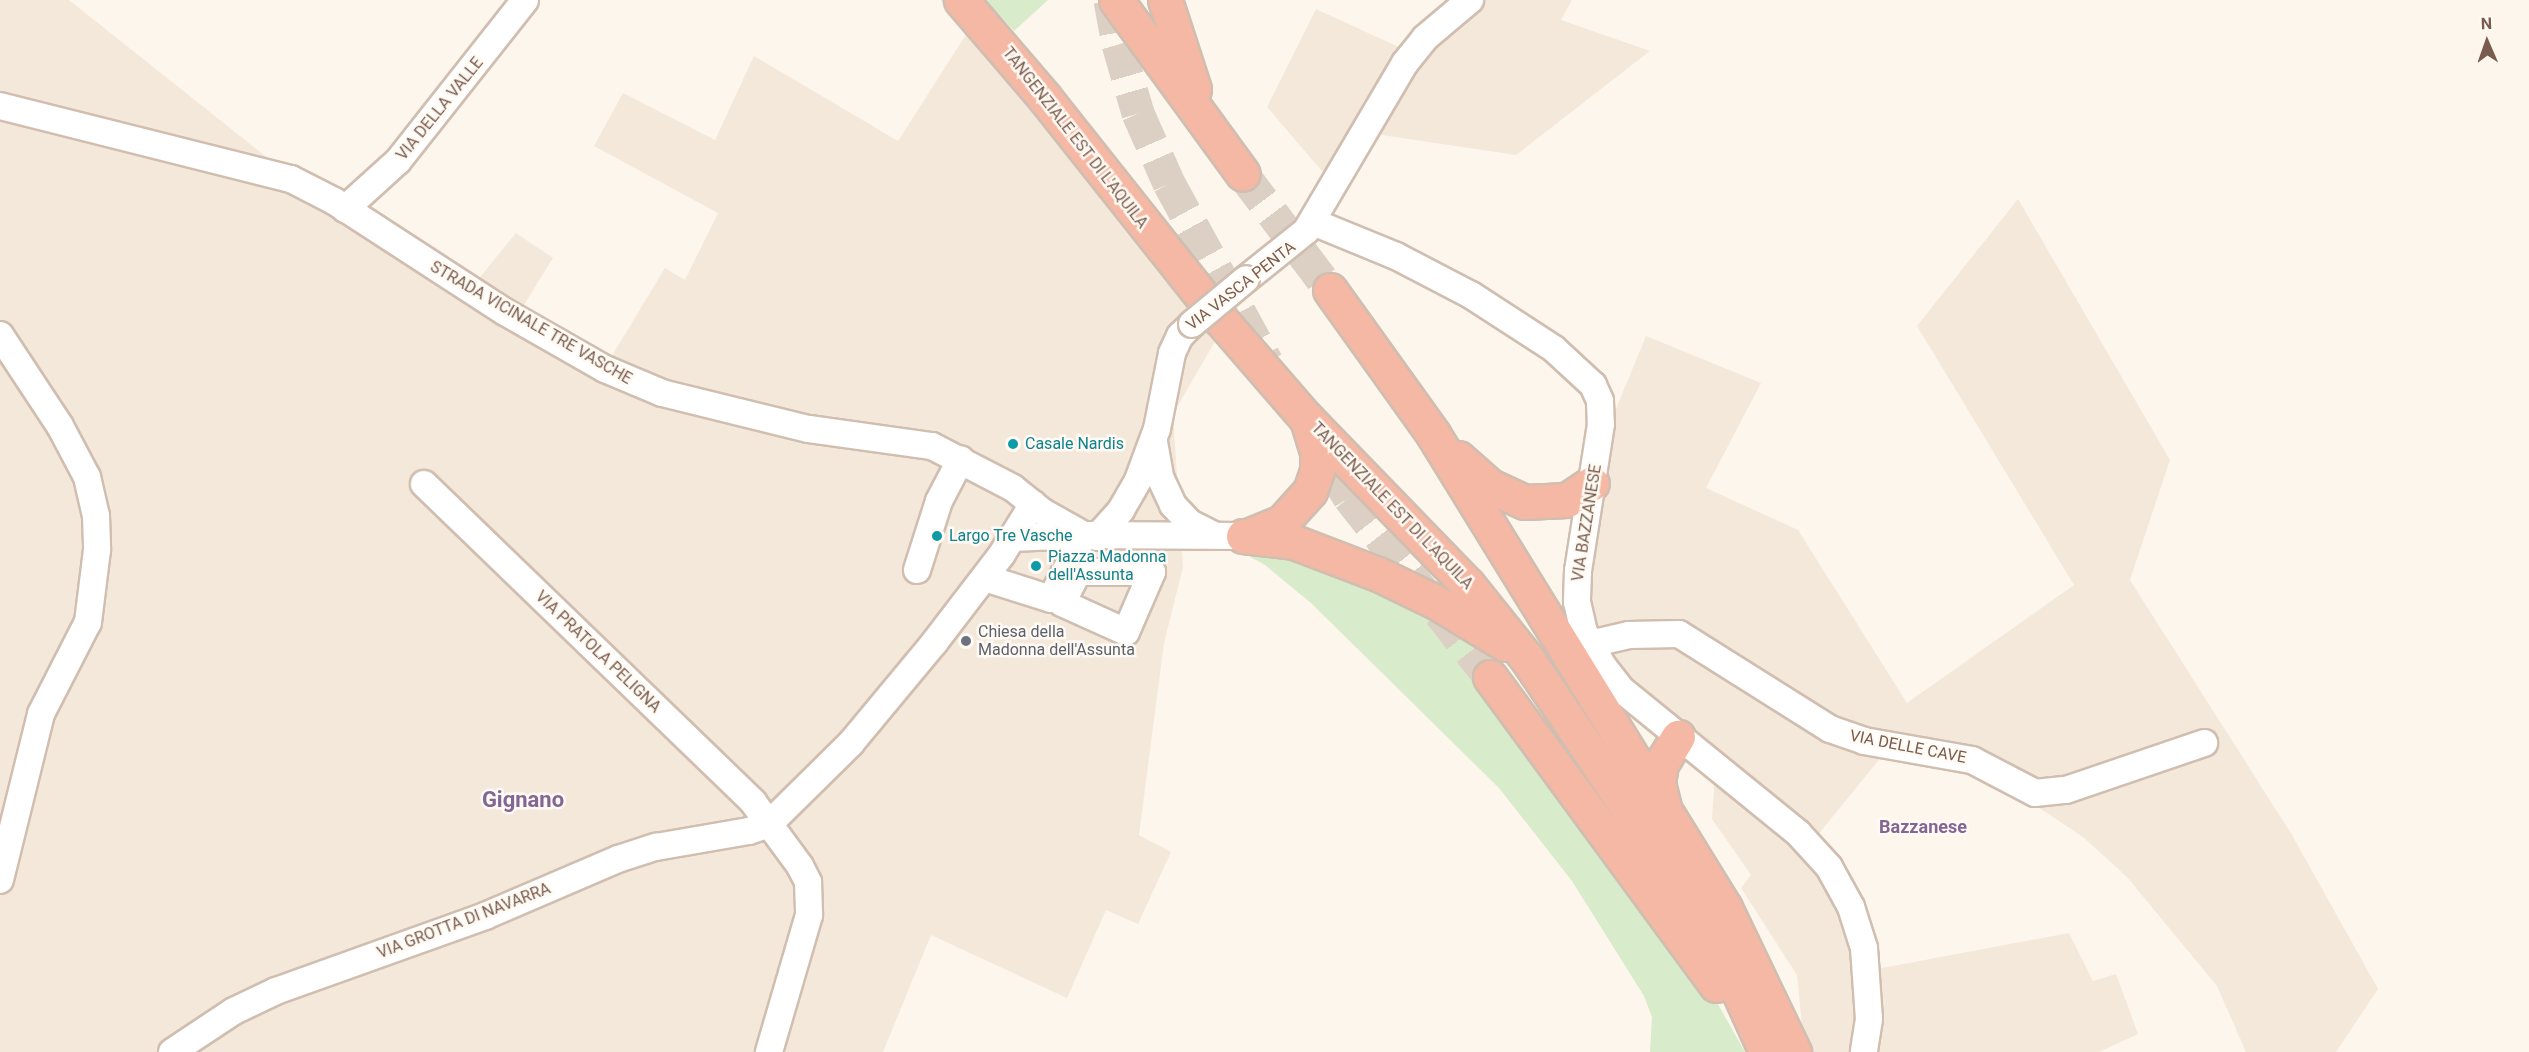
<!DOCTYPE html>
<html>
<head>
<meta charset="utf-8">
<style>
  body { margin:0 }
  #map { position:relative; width:2529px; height:1052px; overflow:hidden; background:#fdf6ec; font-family:Roboto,sans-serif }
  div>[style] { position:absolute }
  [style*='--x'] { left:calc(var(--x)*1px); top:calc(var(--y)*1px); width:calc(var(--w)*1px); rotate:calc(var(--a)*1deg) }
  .residential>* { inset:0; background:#f4e8da }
  .green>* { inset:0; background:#d8ebca }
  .highway-tunnel>* { height:33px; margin-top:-16.5px; transform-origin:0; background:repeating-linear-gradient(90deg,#dcd0c4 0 33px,transparent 0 49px) }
  .roads { filter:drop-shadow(2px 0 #d0beb0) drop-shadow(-2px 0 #d0beb0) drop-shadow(0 2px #d0beb0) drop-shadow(0 -2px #d0beb0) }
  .minor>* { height:26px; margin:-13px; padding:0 13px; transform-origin:13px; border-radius:13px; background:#fff }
  .highway>* { height:33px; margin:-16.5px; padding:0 16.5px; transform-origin:16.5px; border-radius:16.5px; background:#f5b8a4 }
  .bridges { filter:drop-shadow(2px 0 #d0beb0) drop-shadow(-2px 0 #d0beb0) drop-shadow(0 2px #d0beb0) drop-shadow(0 -2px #d0beb0) }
  .minor-bridge>* { height:26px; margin:-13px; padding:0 13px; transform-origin:13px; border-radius:13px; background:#fff }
  .dots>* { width:16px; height:16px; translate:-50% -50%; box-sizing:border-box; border:3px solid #fffaf3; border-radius:50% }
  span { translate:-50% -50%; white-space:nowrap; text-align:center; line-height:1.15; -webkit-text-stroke:5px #fffaf3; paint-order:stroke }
  .street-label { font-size:16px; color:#795c4e }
  .culture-label { font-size:16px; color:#0d838f }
  .left { translate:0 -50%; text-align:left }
  .worship-label { font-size:16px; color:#5b616d }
  .neighbourhood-label { font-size:18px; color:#846694; font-weight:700 }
  .district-label { font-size:22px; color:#846694; font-weight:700 }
  .north { position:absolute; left:2457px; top:12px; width:60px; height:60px; -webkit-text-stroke:4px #fffaf3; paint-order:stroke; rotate:358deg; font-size:16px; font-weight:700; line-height:24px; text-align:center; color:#795c4e }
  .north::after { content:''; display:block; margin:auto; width:21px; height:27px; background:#795c4e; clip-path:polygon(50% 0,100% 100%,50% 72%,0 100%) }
</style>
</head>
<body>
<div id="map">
  <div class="residential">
    <div style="clip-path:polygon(0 0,69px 0,279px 167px,476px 282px,516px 233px,553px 258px,520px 311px,610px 359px,665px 268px,685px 280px,718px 213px,594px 146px,623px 93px,715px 140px,754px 56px,898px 141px,969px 30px,1217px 338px,1173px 414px,1183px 567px,1164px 643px,1139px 835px,1171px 852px,1138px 924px,1106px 910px,1067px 998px,931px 935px,883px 1052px,0 1052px)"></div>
    <div style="clip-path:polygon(1454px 0,1572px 0,1561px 20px,1650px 51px,1516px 155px,1375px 134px,1331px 177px,1321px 170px,1267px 107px,1316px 9px,1403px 49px)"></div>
    <div style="clip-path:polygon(2018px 199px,2170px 460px,2130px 580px,2292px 835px,2378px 989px,2336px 1052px,2246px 1052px,2217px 986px,2127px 877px,2083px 837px,2029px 801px,1969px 772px,1882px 756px,1817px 836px,1877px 969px,2069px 933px,2093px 981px,2116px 974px,2138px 1034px,2099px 1052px,1774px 1052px,1802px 1025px,1797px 975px,1741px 888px,1751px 875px,1712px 819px,1715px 774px,1577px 641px,1611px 421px,1646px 336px,1761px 383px,1706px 488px,1798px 530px,1907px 703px,2074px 585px,1917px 326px)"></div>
  </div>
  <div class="green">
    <div style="clip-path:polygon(941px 0,1048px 0,1014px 31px,1001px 17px,976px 38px)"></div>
    <div style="clip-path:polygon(1236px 549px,1299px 551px,1475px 637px,1502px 668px,1707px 985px,1745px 1052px,1650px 1052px,1652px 1017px,1644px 996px,1572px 881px,1499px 788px,1311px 603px,1265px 565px)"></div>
  </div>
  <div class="highway-tunnel">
    <div style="--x:1110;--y:0;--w:45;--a:79.7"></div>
    <div style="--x:1118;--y:44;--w:72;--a:73.8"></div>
    <div style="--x:1138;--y:113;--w:77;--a:66.1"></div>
    <div style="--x:1169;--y:183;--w:204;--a:61.3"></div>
    <div style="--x:1243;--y:174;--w:145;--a:53.1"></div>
    <div style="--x:1311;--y:434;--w:74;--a:58.9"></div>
    <div style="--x:1349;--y:497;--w:229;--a:51.9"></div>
  </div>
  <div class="roads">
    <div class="minor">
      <div style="--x:0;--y:106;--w:300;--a:14.1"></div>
      <div style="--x:291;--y:179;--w:48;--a:27.1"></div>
      <div style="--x:334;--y:201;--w:204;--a:33"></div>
      <div style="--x:505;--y:312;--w:115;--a:29.7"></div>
      <div style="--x:605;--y:369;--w:62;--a:22.8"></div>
      <div style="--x:662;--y:393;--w:151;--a:13.8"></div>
      <div style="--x:809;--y:429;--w:124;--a:7.9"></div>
      <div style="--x:932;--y:446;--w:91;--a:27.4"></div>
      <div style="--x:1013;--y:488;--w:38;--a:39"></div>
      <div style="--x:1043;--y:512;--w:47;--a:29.3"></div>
      <div style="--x:1084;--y:535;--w:159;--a:0.4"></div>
      <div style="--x:345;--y:209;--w:72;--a:-42.2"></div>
      <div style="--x:398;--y:161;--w:205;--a:-51.7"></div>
      <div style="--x:1313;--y:222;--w:90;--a:22.3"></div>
      <div style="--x:1396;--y:256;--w:85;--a:27.5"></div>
      <div style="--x:1471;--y:295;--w:99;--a:33"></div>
      <div style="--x:1554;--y:349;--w:53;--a:42.7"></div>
      <div style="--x:1593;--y:385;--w:17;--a:66"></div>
      <div style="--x:1600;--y:401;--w:23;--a:88"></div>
      <div style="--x:1601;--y:424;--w:149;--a:98.9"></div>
      <div style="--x:1578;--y:571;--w:31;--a:92"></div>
      <div style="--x:1577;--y:602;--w:31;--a:77"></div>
      <div style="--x:1584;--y:632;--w:39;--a:61"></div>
      <div style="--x:1603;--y:666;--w:31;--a:52"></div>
      <div style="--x:1622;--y:690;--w:227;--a:39.1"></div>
      <div style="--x:1798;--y:833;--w:46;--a:47.6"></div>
      <div style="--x:1829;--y:867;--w:46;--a:61.2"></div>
      <div style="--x:1851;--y:907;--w:43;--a:72.4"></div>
      <div style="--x:1864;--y:948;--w:71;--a:86"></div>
      <div style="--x:1869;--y:1019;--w:33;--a:99"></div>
      <div style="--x:1246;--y:279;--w:77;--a:-38.7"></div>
      <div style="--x:1306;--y:231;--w:195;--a:-59.5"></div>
      <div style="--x:1405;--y:63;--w:32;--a:-51"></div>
      <div style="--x:1425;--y:38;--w:59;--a:-40.2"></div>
      <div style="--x:0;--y:335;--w:109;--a:56.6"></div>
      <div style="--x:60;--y:426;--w:58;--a:62.1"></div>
      <div style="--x:87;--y:477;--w:40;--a:77"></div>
      <div style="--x:96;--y:516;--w:34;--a:88"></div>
      <div style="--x:97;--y:550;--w:73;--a:97.1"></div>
      <div style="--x:88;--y:622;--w:103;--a:117.1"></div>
      <div style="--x:41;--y:714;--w:171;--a:103.9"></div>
      <div style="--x:1154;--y:442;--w:36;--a:80"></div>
      <div style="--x:1160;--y:477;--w:31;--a:65"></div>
      <div style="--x:1173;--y:505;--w:25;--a:47"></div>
      <div style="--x:1190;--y:523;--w:25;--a:27"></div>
      <div style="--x:424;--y:484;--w:458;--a:44"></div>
      <div style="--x:753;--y:802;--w:79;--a:53.7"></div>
      <div style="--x:800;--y:866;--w:18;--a:63"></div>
      <div style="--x:808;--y:882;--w:33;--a:88"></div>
      <div style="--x:809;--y:915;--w:143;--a:106.3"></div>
      <div style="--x:1097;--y:537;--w:36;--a:-48"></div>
      <div style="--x:1121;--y:510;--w:34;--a:-60"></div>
      <div style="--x:1138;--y:480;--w:54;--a:-69.6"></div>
      <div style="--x:1157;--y:429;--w:77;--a:-78.8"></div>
      <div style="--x:1172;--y:353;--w:19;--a:-65"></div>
      <div style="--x:1180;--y:336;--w:17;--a:-45"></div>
      <div style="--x:917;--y:570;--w:72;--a:-72.3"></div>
      <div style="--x:939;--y:501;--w:47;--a:-62.4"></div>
      <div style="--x:1078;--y:572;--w:74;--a:0"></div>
      <div style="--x:1152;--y:572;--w:65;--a:113.4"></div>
      <div style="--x:1126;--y:632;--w:70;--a:-155.6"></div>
      <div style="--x:1062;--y:603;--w:35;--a:-63"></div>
      <div style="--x:985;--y:578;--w:69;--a:17.7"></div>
      <div style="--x:1051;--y:599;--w:72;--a:-62.7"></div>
      <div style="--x:1084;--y:535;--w:72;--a:177.6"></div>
      <div style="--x:1590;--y:644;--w:40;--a:-13"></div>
      <div style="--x:1629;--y:635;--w:50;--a:-1.1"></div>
      <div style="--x:1679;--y:634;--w:178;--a:32.2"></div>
      <div style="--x:1830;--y:729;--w:36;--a:19"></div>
      <div style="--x:1864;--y:741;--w:110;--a:10"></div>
      <div style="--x:1972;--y:760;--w:71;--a:27.6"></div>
      <div style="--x:2035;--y:793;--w:31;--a:-6"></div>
      <div style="--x:2066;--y:790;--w:146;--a:-18.8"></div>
      <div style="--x:172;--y:1052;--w:74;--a:-33.5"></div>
      <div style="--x:234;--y:1011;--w:47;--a:-25.5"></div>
      <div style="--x:276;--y:991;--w:222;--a:-19.7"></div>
      <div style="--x:485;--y:916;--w:145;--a:-23.2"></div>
      <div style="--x:618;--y:859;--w:40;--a:-18"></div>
      <div style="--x:656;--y:847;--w:94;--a:-9.8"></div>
      <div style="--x:749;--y:831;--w:21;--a:-19"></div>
      <div style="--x:769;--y:824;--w:115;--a:-44.6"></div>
      <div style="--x:851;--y:743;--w:130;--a:-50.3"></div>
      <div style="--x:934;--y:643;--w:112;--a:-52.6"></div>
      <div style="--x:1002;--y:554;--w:59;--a:-58.2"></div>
    </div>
    <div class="highway">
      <div style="--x:961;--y:0;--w:128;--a:49.4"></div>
      <div style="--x:1044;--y:97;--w:285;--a:51.6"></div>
      <div style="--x:1221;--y:320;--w:130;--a:49.1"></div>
      <div style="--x:1306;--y:418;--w:233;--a:45.9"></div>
      <div style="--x:1468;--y:585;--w:96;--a:51.3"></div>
      <div style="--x:1528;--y:660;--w:276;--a:56.1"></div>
      <div style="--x:1682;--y:889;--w:84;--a:59.2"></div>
      <div style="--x:1725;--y:961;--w:100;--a:65.7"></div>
      <div style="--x:1116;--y:0;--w:215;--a:53.9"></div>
      <div style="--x:1165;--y:0;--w:94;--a:72"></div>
      <div style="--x:1330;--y:290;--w:177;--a:54.4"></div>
      <div style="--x:1433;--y:434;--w:557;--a:58.37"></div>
      <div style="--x:1725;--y:908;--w:160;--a:64.4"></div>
      <div style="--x:1458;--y:458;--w:43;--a:41.2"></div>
      <div style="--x:1490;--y:486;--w:38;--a:25"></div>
      <div style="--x:1525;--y:502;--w:42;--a:-2.7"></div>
      <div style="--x:1567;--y:500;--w:30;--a:-34"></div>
      <div style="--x:1250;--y:535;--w:35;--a:-22"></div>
      <div style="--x:1282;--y:522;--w:42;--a:-47.9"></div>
      <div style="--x:1310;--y:491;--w:21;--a:-71"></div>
      <div style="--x:1317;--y:471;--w:19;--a:-90"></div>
      <div style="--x:1317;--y:452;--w:34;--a:-107"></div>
      <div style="--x:1243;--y:536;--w:51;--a:6.7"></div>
      <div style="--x:1294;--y:542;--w:90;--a:20.9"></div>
      <div style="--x:1378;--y:574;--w:64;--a:25.8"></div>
      <div style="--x:1436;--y:602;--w:81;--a:31.3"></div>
      <div style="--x:1490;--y:677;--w:382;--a:53.7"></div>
      <div style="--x:1664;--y:807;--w:25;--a:-104"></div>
      <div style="--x:1658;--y:783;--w:19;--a:-81"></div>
      <div style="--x:1661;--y:764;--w:32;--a:-58"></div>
    </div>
  </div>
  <div class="bridges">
    <div class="minor-bridge">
      <div style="--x:1192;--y:324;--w:70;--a:-39.8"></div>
    </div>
  </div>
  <div class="dots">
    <div style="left:1013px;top:444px;background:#0f9aa8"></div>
    <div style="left:937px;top:536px;background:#0f9aa8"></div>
    <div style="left:1036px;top:566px;background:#0f9aa8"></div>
    <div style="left:966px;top:641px;background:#6b7280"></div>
  </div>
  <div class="street-label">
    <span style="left:440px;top:109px;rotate:-51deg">VIA DELLA VALLE</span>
    <span style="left:1075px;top:138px;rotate:52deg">TANGENZIALE EST DI L'AQUILA</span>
    <span style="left:1241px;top:286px;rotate:-38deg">VIA VASCA PENTA</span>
    <span style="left:531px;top:323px;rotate:30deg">STRADA VICINALE TRE VASCHE</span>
    <span style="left:1392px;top:506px;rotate:46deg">TANGENZIALE EST DI L'AQUILA</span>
    <span style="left:1587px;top:523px;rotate:-81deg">VIA BAZZANESE</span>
    <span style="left:598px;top:652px;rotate:44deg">VIA PRATOLA PELIGNA</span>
    <span style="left:1908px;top:747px;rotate:11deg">VIA DELLE CAVE</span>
    <span style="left:464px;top:921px;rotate:-21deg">VIA GROTTA DI NAVARRA</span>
  </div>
  <div class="culture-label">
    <span class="left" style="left:1025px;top:444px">Casale Nardis</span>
    <span class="left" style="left:949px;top:536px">Largo Tre Vasche</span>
    <span class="left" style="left:1048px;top:566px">Piazza Madonna<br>dell'Assunta</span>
  </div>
  <div class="worship-label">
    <span class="left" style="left:978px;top:641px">Chiesa della<br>Madonna dell'Assunta</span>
  </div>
  <div class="neighbourhood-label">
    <span style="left:1923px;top:827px">Bazzanese</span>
  </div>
  <div class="district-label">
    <span style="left:523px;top:800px">Gignano</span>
  </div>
  <div class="north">N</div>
</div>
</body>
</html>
